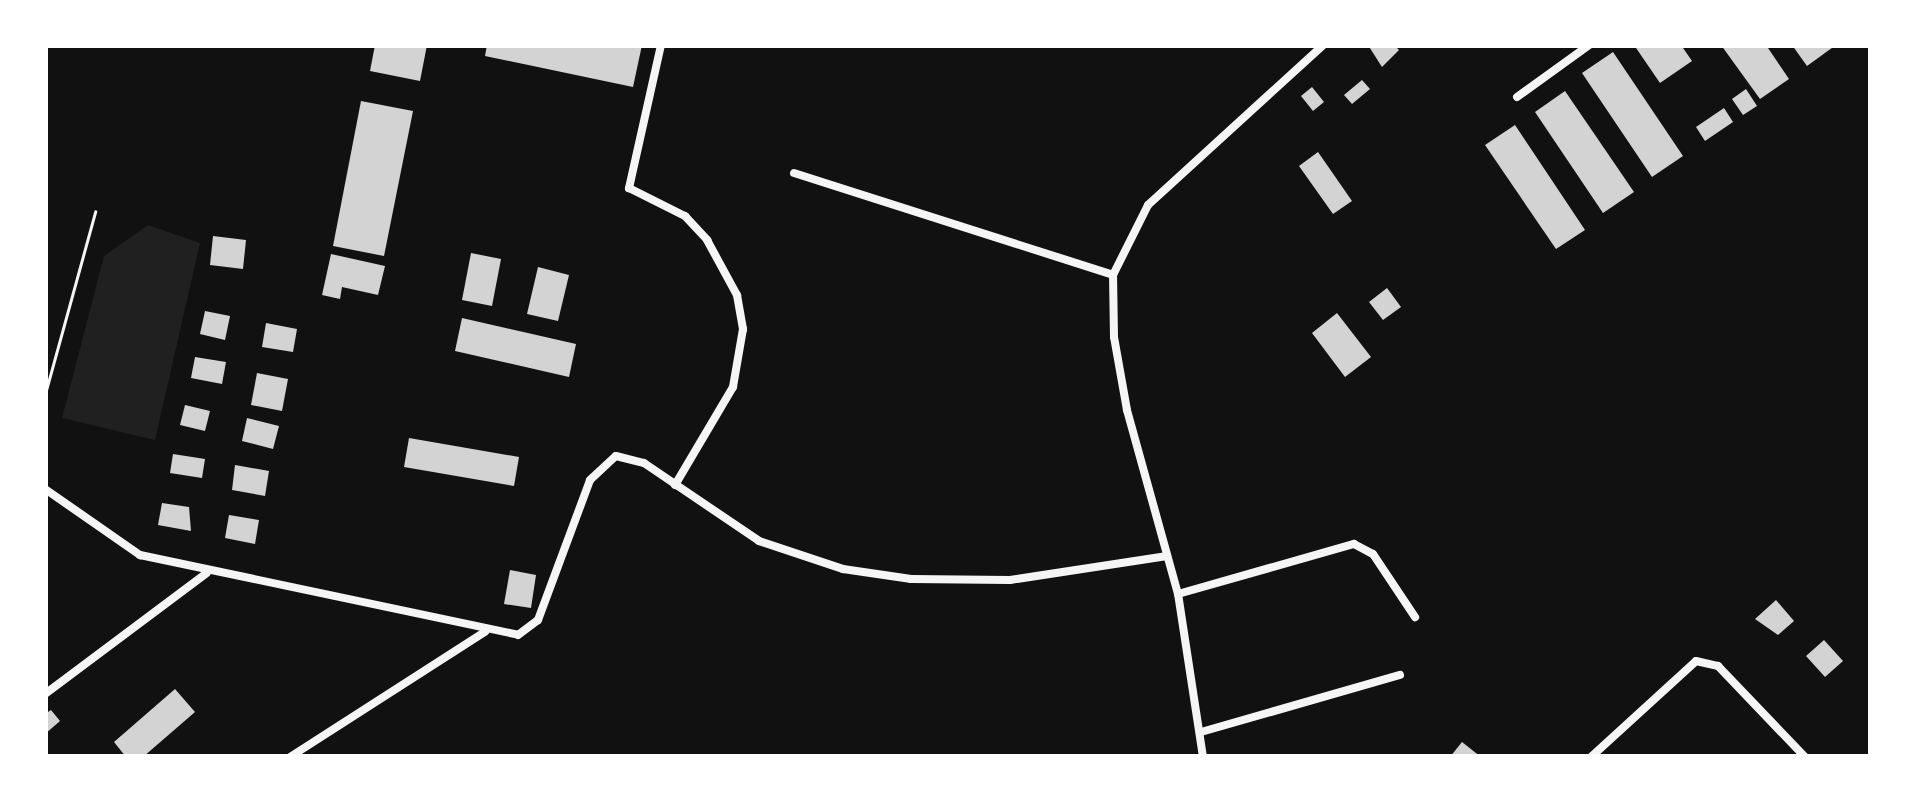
<!DOCTYPE html>
<html>
<head>
<meta charset="utf-8">
<style>
  body { margin:0 }
  #map { position:relative; width:1916px; height:802px; overflow:hidden; background:#111; font-family:"Source Sans 3",sans-serif }
  div>[style] { position:absolute }
  [style*='--x'] { left:calc(var(--x)*1px); top:calc(var(--y)*1px); width:calc(var(--w)*1px); rotate:calc(var(--a)*1deg) }
  .green>* { inset:0; background:#202020 }
  .building>* { inset:0; background:#d3d3d3 }
  .path>* { height:2.5px; margin:-1.25px; padding:0 1.25px; transform-origin:1.25px; border-radius:1.25px; background:#f5f5f5 }
  .minor>* { height:8px; margin:-4px; padding:0 4px; transform-origin:4px; border-radius:4px; background:#f5f5f5 }
  span { translate:-50% -50%; white-space:nowrap; text-align:center; line-height:1.15; -webkit-text-stroke:10px #fff; paint-order:stroke }
  .frame { position:absolute; inset:0; border:48px solid #fff; pointer-events:none }
</style>
</head>
<body>
<div id="map">
  <div class="green">
    <div style="clip-path:polygon(148px 225px,200px 243px,155px 440px,62px 418px,104px 256px)"></div>
  </div>
  <div class="building">
    <div style="clip-path:polygon(375px 45px,427px 45px,420px 81px,370px 71px)"></div>
    <div style="clip-path:polygon(487px 45px,642px 45px,633px 87px,485px 56px)"></div>
    <div style="clip-path:polygon(1368px 45px,1394px 45px,1399px 50px,1382px 67px)"></div>
    <div style="clip-path:polygon(1634px 45px,1681px 45px,1692px 61px,1660px 83px)"></div>
    <div style="clip-path:polygon(1721px 45px,1766px 45px,1789px 79px,1760px 99px)"></div>
    <div style="clip-path:polygon(1792px 45px,1836px 45px,1807px 66px)"></div>
    <div style="clip-path:polygon(1613px 52px,1683px 156px,1652px 177px,1582px 73px)"></div>
    <div style="clip-path:polygon(1362px 80px,1370px 89px,1352px 104px,1344px 95px)"></div>
    <div style="clip-path:polygon(1312px 87px,1324px 102px,1313px 111px,1301px 96px)"></div>
    <div style="clip-path:polygon(1746px 89px,1757px 106px,1743px 115px,1732px 99px)"></div>
    <div style="clip-path:polygon(1565px 91px,1634px 192px,1603px 213px,1535px 112px)"></div>
    <div style="clip-path:polygon(361px 101px,413px 111px,384px 256px,333px 246px)"></div>
    <div style="clip-path:polygon(1724px 108px,1733px 122px,1705px 141px,1696px 127px)"></div>
    <div style="clip-path:polygon(1515px 125px,1585px 230px,1556px 249px,1485px 145px)"></div>
    <div style="clip-path:polygon(1318px 152px,1352px 201px,1333px 214px,1299px 166px)"></div>
    <div style="clip-path:polygon(213px 236px,246px 240px,243px 269px,210px 265px)"></div>
    <div style="clip-path:polygon(471px 253px,501px 259px,492px 306px,462px 300px)"></div>
    <div style="clip-path:polygon(331px 254px,385px 266px,378px 295px,342px 287px,340px 299px,322px 295px)"></div>
    <div style="clip-path:polygon(538px 267px,569px 275px,558px 321px,527px 314px)"></div>
    <div style="clip-path:polygon(1387px 288px,1401px 307px,1383px 320px,1369px 302px)"></div>
    <div style="clip-path:polygon(205px 311px,230px 316px,225px 340px,200px 334px)"></div>
    <div style="clip-path:polygon(1337px 313px,1371px 357px,1345px 377px,1312px 333px)"></div>
    <div style="clip-path:polygon(462px 318px,576px 344px,569px 377px,455px 351px)"></div>
    <div style="clip-path:polygon(266px 323px,297px 329px,293px 352px,262px 347px)"></div>
    <div style="clip-path:polygon(195px 357px,226px 362px,222px 384px,191px 378px)"></div>
    <div style="clip-path:polygon(257px 373px,288px 379px,282px 411px,251px 405px)"></div>
    <div style="clip-path:polygon(185px 405px,210px 411px,205px 431px,180px 425px)"></div>
    <div style="clip-path:polygon(247px 418px,279px 426px,273px 449px,242px 441px)"></div>
    <div style="clip-path:polygon(409px 438px,519px 457px,514px 486px,404px 467px)"></div>
    <div style="clip-path:polygon(173px 454px,205px 459px,202px 478px,170px 473px)"></div>
    <div style="clip-path:polygon(235px 465px,269px 471px,265px 496px,232px 490px)"></div>
    <div style="clip-path:polygon(162px 503px,189px 507px,191px 531px,158px 525px)"></div>
    <div style="clip-path:polygon(229px 515px,259px 520px,255px 544px,225px 538px)"></div>
    <div style="clip-path:polygon(510px 570px,536px 575px,531px 608px,504px 604px)"></div>
    <div style="clip-path:polygon(1776px 600px,1794px 621px,1778px 635px,1755px 619px)"></div>
    <div style="clip-path:polygon(1824px 640px,1843px 661px,1825px 677px,1806px 656px)"></div>
    <div style="clip-path:polygon(175px 689px,195px 712px,143px 757px,126px 757px,114px 742px)"></div>
    <div style="clip-path:polygon(51px 710px,60px 721px,45px 734px,45px 714px)"></div>
    <div style="clip-path:polygon(1462px 742px,1481px 757px,1450px 757px)"></div>
  </div>
  <div class="path">
    <div style="--x:45;--y:394;--w:189;--a:-74.6"></div>
  </div>
  <div class="minor">
    <div style="--x:661;--y:45;--w:147;--a:102.6"></div>
    <div style="--x:629;--y:188;--w:63;--a:26.6"></div>
    <div style="--x:685;--y:216;--w:33;--a:47"></div>
    <div style="--x:707;--y:240;--w:63;--a:61.4"></div>
    <div style="--x:737;--y:295;--w:35;--a:80"></div>
    <div style="--x:743;--y:329;--w:59;--a:99.8"></div>
    <div style="--x:733;--y:387;--w:114;--a:120.6"></div>
    <div style="--x:1517;--y:97;--w:89;--a:-35.8"></div>
    <div style="--x:794;--y:173;--w:335;--a:17.7"></div>
    <div style="--x:45;--y:489;--w:116;--a:34.8"></div>
    <div style="--x:140;--y:555;--w:386;--a:11.9"></div>
    <div style="--x:518;--y:635;--w:25;--a:-37"></div>
    <div style="--x:538;--y:620;--w:149;--a:-69.6"></div>
    <div style="--x:590;--y:480;--w:35;--a:-43"></div>
    <div style="--x:616;--y:456;--w:29;--a:14"></div>
    <div style="--x:644;--y:463;--w:139;--a:34.1"></div>
    <div style="--x:759;--y:541;--w:89;--a:18.4"></div>
    <div style="--x:843;--y:569;--w:69;--a:8.4"></div>
    <div style="--x:911;--y:579;--w:99;--a:0.6"></div>
    <div style="--x:1010;--y:580;--w:159;--a:-8.7"></div>
    <div style="--x:1178;--y:594;--w:183;--a:-15.9"></div>
    <div style="--x:1354;--y:544;--w:21;--a:28"></div>
    <div style="--x:1373;--y:554;--w:76;--a:56.3"></div>
    <div style="--x:45;--y:694;--w:202;--a:-36.8"></div>
    <div style="--x:1201;--y:732;--w:207;--a:-16"></div>
    <div style="--x:290;--y:757;--w:232;--a:-32.7"></div>
    <div style="--x:1203;--y:757;--w:165;--a:-98.7"></div>
    <div style="--x:1178;--y:594;--w:191;--a:-105.5"></div>
    <div style="--x:1127;--y:410;--w:74;--a:-100.1"></div>
    <div style="--x:1114;--y:337;--w:62;--a:-90.9"></div>
    <div style="--x:1113;--y:275;--w:78;--a:-63.4"></div>
    <div style="--x:1148;--y:205;--w:237;--a:-42.4"></div>
    <div style="--x:1591;--y:757;--w:142;--a:-42.4"></div>
    <div style="--x:1696;--y:661;--w:23;--a:13"></div>
    <div style="--x:1718;--y:666;--w:126;--a:46.3"></div>
  </div>
  <div class="frame"></div>
</div>
</body>
</html>
